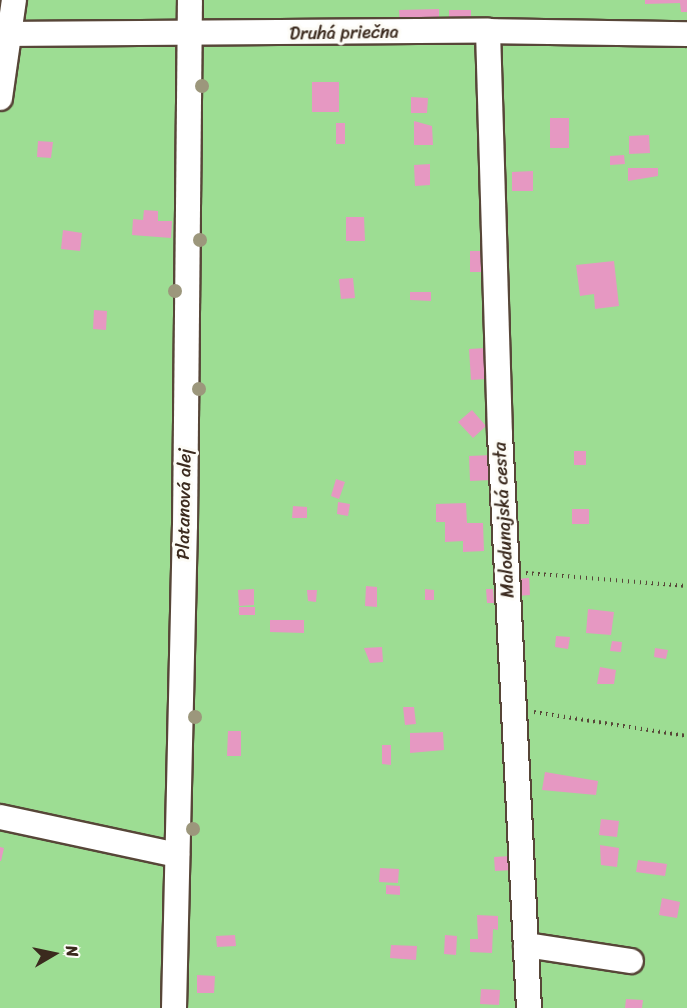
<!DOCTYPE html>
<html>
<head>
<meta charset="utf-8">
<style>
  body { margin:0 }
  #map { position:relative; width:687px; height:1008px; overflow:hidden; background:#f4e5cb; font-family:Sriracha,sans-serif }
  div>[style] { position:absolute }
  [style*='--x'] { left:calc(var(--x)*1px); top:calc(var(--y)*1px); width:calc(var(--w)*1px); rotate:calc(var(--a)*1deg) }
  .green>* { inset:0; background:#9ddd93 }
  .building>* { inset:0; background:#e698c2 }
  .path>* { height:4px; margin-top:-2px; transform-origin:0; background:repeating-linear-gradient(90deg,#574638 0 1.5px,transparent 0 6px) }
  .roads { filter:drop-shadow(2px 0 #574638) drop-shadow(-2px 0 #574638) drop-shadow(0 2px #574638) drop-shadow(0 -2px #574638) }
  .minor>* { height:24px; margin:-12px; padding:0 12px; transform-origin:12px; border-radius:12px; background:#fff }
  .trees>* { width:14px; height:14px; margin:-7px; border-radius:50%; background:#9c977c }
  span { translate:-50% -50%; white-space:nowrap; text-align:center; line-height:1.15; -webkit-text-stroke:6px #fdfcf7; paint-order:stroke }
  .street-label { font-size:18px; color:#3b2a1e }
  .north { position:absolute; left:24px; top:924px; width:60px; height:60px; -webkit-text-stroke:4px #fdfcf7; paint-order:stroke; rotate:81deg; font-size:16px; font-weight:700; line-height:24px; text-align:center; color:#3b2a1e }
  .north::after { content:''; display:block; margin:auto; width:21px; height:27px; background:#3b2a1e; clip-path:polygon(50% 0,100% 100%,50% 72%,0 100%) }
</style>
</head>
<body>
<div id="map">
  <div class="green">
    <div style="clip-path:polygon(0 0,687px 0,687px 1008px,0 1008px)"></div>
  </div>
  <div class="building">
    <div style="clip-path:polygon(645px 0,687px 0,687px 12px,681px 12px,680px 3px,645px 4px)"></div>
    <div style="clip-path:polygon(439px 9px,439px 26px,400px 26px,399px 10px)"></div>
    <div style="clip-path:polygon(449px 10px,471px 10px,471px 26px,449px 26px)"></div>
    <div style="clip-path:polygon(312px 82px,339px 82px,339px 112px,312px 112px)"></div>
    <div style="clip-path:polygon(411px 97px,428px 98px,427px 113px,411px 113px)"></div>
    <div style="clip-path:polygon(550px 118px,569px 118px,569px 148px,550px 148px)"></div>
    <div style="clip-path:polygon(414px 121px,432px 126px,433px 145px,414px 145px)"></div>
    <div style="clip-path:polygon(336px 123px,345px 123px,345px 144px,336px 144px)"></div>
    <div style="clip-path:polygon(649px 135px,650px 153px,629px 154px,629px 136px)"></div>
    <div style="clip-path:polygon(38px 141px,53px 142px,51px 158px,37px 157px)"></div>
    <div style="clip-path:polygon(624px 155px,625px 164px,610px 165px,610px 156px)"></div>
    <div style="clip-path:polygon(430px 164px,430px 185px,415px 186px,414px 165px)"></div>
    <div style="clip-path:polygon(628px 168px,658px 168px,658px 176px,628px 181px)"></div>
    <div style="clip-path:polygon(533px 171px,533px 191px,512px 191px,512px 172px)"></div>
    <div style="clip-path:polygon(144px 210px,158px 211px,158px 221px,172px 221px,171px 238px,132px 235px,133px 219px,143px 220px)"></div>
    <div style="clip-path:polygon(346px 217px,364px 217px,365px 241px,346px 241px)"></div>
    <div style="clip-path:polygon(63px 230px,82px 233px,80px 251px,61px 249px)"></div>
    <div style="clip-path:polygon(470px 251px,481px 251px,481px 272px,470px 272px)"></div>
    <div style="clip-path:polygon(614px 261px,619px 306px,595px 309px,594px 294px,580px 296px,576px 265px)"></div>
    <div style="clip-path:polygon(353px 278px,355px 298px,341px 299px,339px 279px)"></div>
    <div style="clip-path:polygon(410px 292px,431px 292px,431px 301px,410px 300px)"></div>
    <div style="clip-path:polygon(94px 310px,107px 311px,106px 330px,93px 329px)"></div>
    <div style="clip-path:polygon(485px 348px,486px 379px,471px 380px,469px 349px)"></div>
    <div style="clip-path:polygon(472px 410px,486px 426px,473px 438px,458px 422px)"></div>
    <div style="clip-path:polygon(574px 451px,586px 451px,586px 465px,574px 465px)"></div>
    <div style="clip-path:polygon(492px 455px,492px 480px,470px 481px,469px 456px)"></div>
    <div style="clip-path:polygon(336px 479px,345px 482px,339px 499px,331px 496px)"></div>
    <div style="clip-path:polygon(338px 502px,350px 504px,348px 516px,337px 514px)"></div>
    <div style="clip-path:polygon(466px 503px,467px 523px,483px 523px,484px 551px,463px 552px,463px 541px,445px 542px,445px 522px,436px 522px,436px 504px)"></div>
    <div style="clip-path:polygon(293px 506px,307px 507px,307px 518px,292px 518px)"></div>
    <div style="clip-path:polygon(572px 509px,589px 509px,589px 524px,572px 524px)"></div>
    <div style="clip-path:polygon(529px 578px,530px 595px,517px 596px,517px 579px)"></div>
    <div style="clip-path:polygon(366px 586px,377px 587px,377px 607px,365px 606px)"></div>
    <div style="clip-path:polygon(254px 589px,254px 605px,239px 606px,238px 590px)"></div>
    <div style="clip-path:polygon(425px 589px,434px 590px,434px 600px,425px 600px)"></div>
    <div style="clip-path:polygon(486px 589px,493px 589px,494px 603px,487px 603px)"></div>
    <div style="clip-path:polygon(307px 590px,317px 590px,316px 602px,308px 601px)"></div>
    <div style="clip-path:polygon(239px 607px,255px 607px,255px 615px,239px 615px)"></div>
    <div style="clip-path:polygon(588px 609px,614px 612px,611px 635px,586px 633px)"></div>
    <div style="clip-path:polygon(270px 620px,304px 620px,304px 633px,270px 632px)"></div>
    <div style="clip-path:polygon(556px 636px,570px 637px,568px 649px,555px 647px)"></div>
    <div style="clip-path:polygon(612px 641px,622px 642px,621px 652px,610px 651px)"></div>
    <div style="clip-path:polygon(382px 647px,383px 662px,370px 663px,364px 648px)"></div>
    <div style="clip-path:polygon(655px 648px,668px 650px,666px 659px,654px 657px)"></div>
    <div style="clip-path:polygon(600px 667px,616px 670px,614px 684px,597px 684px)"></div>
    <div style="clip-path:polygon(403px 707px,414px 707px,416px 724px,405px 725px)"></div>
    <div style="clip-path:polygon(228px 731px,241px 731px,241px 756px,227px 756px)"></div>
    <div style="clip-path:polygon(443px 732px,444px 750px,410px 753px,410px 733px)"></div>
    <div style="clip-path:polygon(382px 745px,391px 745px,391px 765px,382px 764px)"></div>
    <div style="clip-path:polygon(545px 772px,598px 781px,596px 795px,542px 790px)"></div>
    <div style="clip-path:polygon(601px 819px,619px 821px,617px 837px,599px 835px)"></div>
    <div style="clip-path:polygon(600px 845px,619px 848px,617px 867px,601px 865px)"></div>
    <div style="clip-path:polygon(0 847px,4px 848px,1px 861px,0 861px)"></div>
    <div style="clip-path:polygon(512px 856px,513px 870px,495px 871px,494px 857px)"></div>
    <div style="clip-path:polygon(638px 860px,667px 864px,665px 876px,636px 872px)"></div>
    <div style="clip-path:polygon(380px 868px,399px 869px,398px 883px,379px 882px)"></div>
    <div style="clip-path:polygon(386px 885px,400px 886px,400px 895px,386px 894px)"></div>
    <div style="clip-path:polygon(662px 898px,680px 902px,677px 918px,659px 915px)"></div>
    <div style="clip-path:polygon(477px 915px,498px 916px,498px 930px,493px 929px,492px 953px,470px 952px,470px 939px,478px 939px)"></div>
    <div style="clip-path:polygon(235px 935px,236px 946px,217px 947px,216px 936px)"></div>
    <div style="clip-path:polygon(445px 935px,457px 936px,456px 955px,444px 954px)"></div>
    <div style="clip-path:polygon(391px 945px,417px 946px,416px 960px,390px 958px)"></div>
    <div style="clip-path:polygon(197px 975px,215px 976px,214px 993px,197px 993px)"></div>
    <div style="clip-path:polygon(481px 989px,500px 990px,499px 1005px,480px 1004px)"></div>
    <div style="clip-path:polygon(626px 999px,643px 1000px,642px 1008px,625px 1008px)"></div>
  </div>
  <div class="path">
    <div style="--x:526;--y:573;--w:162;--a:4.6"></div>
    <div style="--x:534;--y:712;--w:155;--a:8.9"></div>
  </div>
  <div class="roads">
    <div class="minor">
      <div style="--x:488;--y:31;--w:403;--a:88.3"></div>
      <div style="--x:500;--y:434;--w:575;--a:87.11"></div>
      <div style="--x:0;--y:34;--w:488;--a:-0.4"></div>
      <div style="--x:488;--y:31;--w:199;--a:0.9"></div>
      <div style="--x:0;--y:98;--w:99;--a:-81.9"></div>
      <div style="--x:0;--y:817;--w:181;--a:12.1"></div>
      <div style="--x:526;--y:945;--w:106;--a:8.7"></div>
      <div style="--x:174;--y:1008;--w:482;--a:-88.7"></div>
      <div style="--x:185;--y:526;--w:526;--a:-89.46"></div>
    </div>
  </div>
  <div class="trees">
    <div style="left:202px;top:86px"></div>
    <div style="left:200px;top:240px"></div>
    <div style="left:175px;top:291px"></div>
    <div style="left:199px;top:389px"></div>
    <div style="left:195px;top:717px"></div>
    <div style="left:193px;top:829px"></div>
  </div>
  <div class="street-label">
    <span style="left:344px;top:33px;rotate:-1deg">Druhá priečna</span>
    <span style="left:184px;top:504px;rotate:-89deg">Platanová alej</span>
    <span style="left:504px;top:520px;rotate:-93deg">Malodunajská cesta</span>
  </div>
  <div class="north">N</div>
</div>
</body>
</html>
